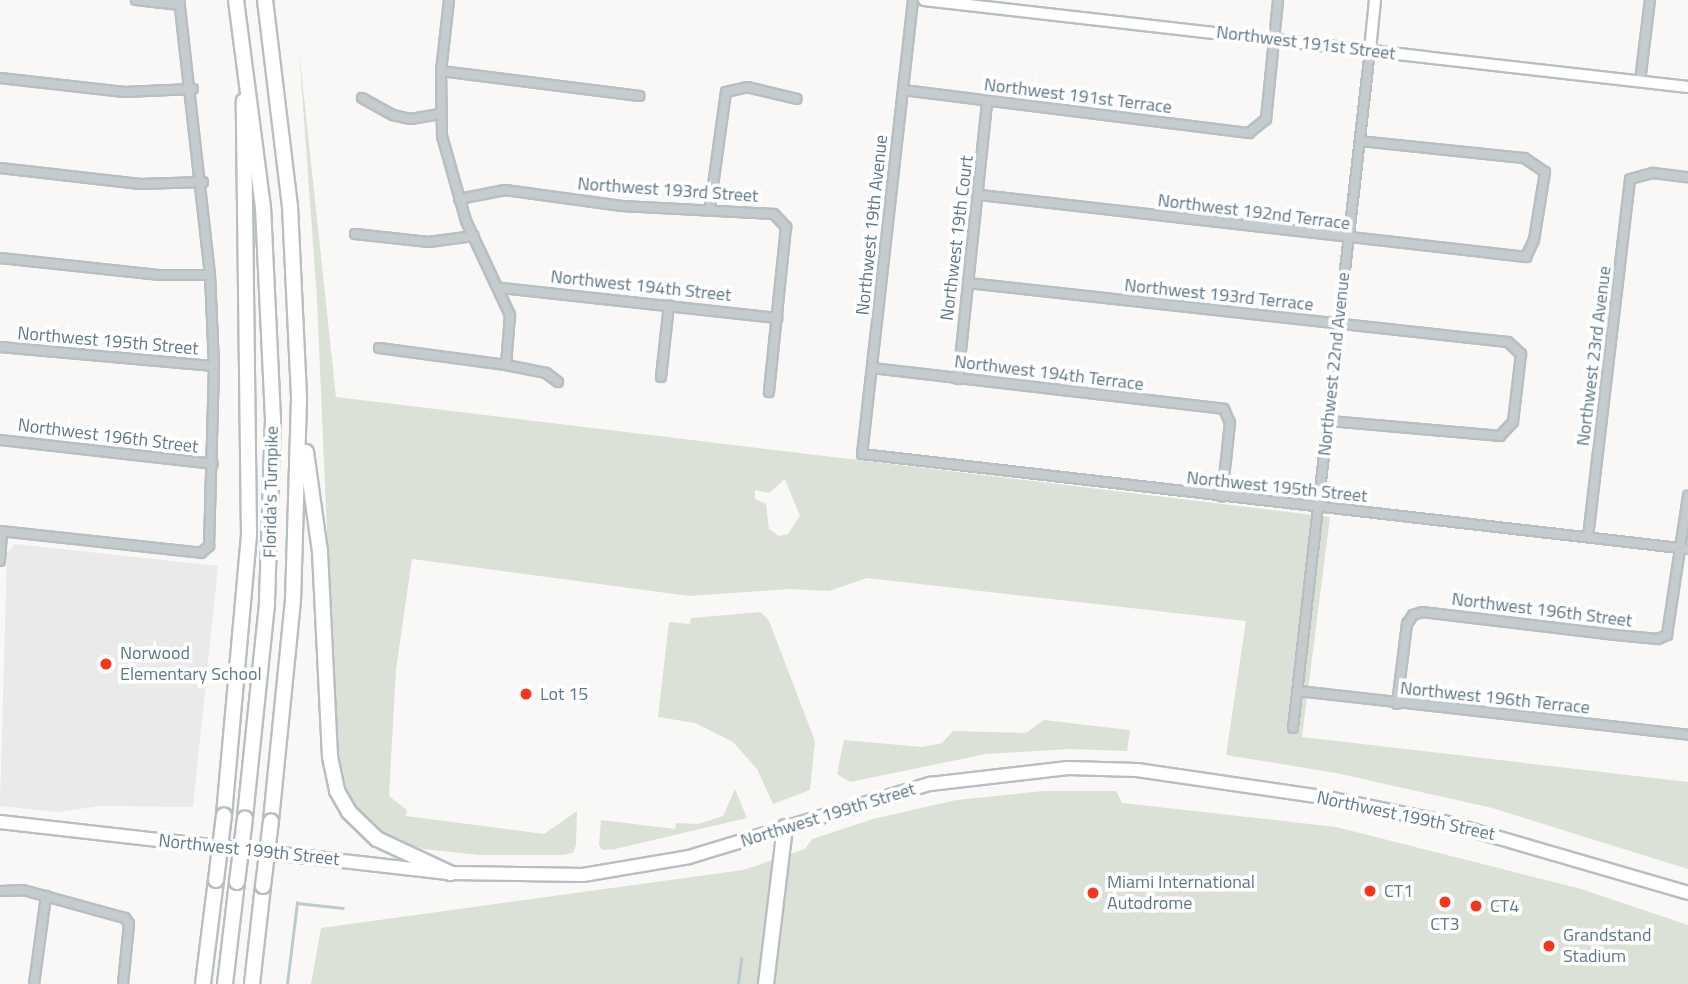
<!DOCTYPE html>
<html>
<head>
<meta charset="utf-8">
<style>
  body { margin:0 }
  #map { position:relative; width:1688px; height:984px; overflow:hidden; background:#f9f8f6; font-family:"Titillium Web",sans-serif }
  div>[style] { position:absolute }
  [style*='--x'] { left:calc(var(--x)*1px); top:calc(var(--y)*1px); width:calc(var(--w)*1px); rotate:calc(var(--a)*1deg) }
  .built>* { inset:0; background:#e9eae9 }
  .green>* { inset:0; background:#dbe1d6 }
  .stream>* { height:2.5px; margin:-1.25px; padding:0 1.25px; transform-origin:1.25px; border-radius:1.25px; background:#bbcbcd }
  .roads { filter:drop-shadow(2px 0 #b7bfc3) drop-shadow(-2px 0 #b7bfc3) drop-shadow(0 2px #b7bfc3) drop-shadow(0 -2px #b7bfc3) }
  .street>* { height:8px; margin:-4px; padding:0 4px; transform-origin:4px; border-radius:4px; background:#c6cbce }
  .secondary>* { height:10px; margin:-5px; padding:0 5px; transform-origin:5px; border-radius:5px; background:#fff }
  .primary>* { height:12px; margin:-6px; padding:0 6px; transform-origin:6px; border-radius:6px; background:#fff }
  .highway>* { height:14px; margin:-7px; padding:0 7px; transform-origin:7px; border-radius:7px; background:#fff }
  .bridges { filter:drop-shadow(2px 0 #b8bdc0) drop-shadow(-2px 0 #b8bdc0) drop-shadow(0 2px #b8bdc0) drop-shadow(0 -2px #b8bdc0) }
  .highway-bridge>* { height:14px; margin:-7px; padding:0 7px; transform-origin:7px; border-radius:7px; background:#fff }
  .dots>* { width:19px; height:19px; translate:-50% -50%; box-sizing:border-box; border:4px solid #fff; border-radius:50% }
  span { translate:-50% -50%; white-space:nowrap; text-align:center; line-height:1.15; -webkit-text-stroke:7px #fff; paint-order:stroke }
  .street-label { font-size:18px; color:#607884 }
  .poi-label { font-size:18px; color:#607884 }
  .left { translate:0 -50%; text-align:left }
</style>
</head>
<body>
<div id="map">
  <div class="built">
    <div style="clip-path:polygon(15px 544px,218px 566px,193px 807px,101px 806px,58px 812px,0 806px,7px 553px)"></div>
  </div>
  <div class="green">
    <div style="clip-path:polygon(evenodd,299px 50px,336px 397px,1330px 517px,1302px 737px,1688px 782px,1688px 869px,1492px 808px,1336px 773px,1226px 755px,1246px 621px,867px 578px,829px 591px,789px 589px,689px 596px,412px 559px,396px 669px,389px 796px,407px 810px,406px 816px,544px 834px,577px 811px,576px 845px,573px 853px,561px 855px,478px 855px,423px 849px,378px 834px,345px 794px,337px 768px,317px 299px,299px 50px,785px 479px,800px 516px,788px 534px,779px 536px,769px 529px,766px 504px,755px 499px,755px 490px,769px 493px,785px 479px)"></div>
    <div style="clip-path:polygon(761px 612px,769px 621px,815px 741px,810px 790px,773px 804px,757px 769px,733px 742px,695px 723px,658px 717px,669px 622px,690px 624px,691px 618px)"></div>
    <div style="clip-path:polygon(1044px 720px,1130px 730px,1127px 751px,1069px 749px,986px 754px,850px 782px,837px 774px,844px 740px,922px 747px,942px 743px,953px 731px,1026px 733px)"></div>
    <div style="clip-path:polygon(735px 789px,747px 818px,615px 849px,602px 850px,599px 845px,601px 820px,675px 829px,676px 823px,698px 824px,723px 816px)"></div>
    <div style="clip-path:polygon(1044px 791px,1116px 791px,1122px 803px,1336px 827px,1578px 888px,1688px 925px,1688px 984px,311px 984px,321px 928px,743px 870px,805px 849px,812px 839px,873px 819px,956px 800px)"></div>
  </div>
  <div class="stream">
    <div style="--x:287;--y:984;--w:82;--a:-83"></div>
    <div style="--x:297;--y:903;--w:46;--a:6.2"></div>
    <div style="--x:738;--y:984;--w:26;--a:-83"></div>
  </div>
  <div class="roads">
    <div class="street">
      <div style="--x:136;--y:0;--w:44;--a:6.5"></div>
      <div style="--x:449;--y:0;--w:71;--a:96.4"></div>
      <div style="--x:441;--y:71;--w:65;--a:89.1"></div>
      <div style="--x:442;--y:136;--w:88;--a:74.2"></div>
      <div style="--x:466;--y:221;--w:104;--a:64.9"></div>
      <div style="--x:510;--y:315;--w:50;--a:94.6"></div>
      <div style="--x:913;--y:0;--w:457;--a:96.4"></div>
      <div style="--x:862;--y:454;--w:831;--a:6.56"></div>
      <div style="--x:441;--y:71;--w:200;--a:7.2"></div>
      <div style="--x:0;--y:78;--w:125;--a:6.4"></div>
      <div style="--x:124;--y:92;--w:69;--a:-2.5"></div>
      <div style="--x:1640;--y:81;--w:82;--a:-83"></div>
      <div style="--x:903;--y:90;--w:349;--a:7.1"></div>
      <div style="--x:1249;--y:133;--w:22;--a:-39"></div>
      <div style="--x:1266;--y:119;--w:120;--a:-84.2"></div>
      <div style="--x:362;--y:98;--w:35;--a:29"></div>
      <div style="--x:393;--y:115;--w:18;--a:13"></div>
      <div style="--x:411;--y:119;--w:29;--a:-10"></div>
      <div style="--x:0;--y:168;--w:141;--a:6.5"></div>
      <div style="--x:140;--y:184;--w:63;--a:-1.8"></div>
      <div style="--x:980;--y:195;--w:550;--a:6.48"></div>
      <div style="--x:1526;--y:257;--w:19;--a:-65"></div>
      <div style="--x:1534;--y:240;--w:69;--a:-80.8"></div>
      <div style="--x:1545;--y:172;--w:25;--a:-146"></div>
      <div style="--x:1524;--y:158;--w:165;--a:-174.1"></div>
      <div style="--x:459;--y:199;--w:47;--a:-11.1"></div>
      <div style="--x:505;--y:190;--w:118;--a:7.8"></div>
      <div style="--x:622;--y:206;--w:152;--a:3"></div>
      <div style="--x:774;--y:214;--w:18;--a:47"></div>
      <div style="--x:786;--y:227;--w:166;--a:95.9"></div>
      <div style="--x:710;--y:207;--w:116;--a:-82.1"></div>
      <div style="--x:726;--y:92;--w:22;--a:-13"></div>
      <div style="--x:747;--y:87;--w:51;--a:13.5"></div>
      <div style="--x:355;--y:234;--w:74;--a:6.2"></div>
      <div style="--x:429;--y:242;--w:45;--a:-7.6"></div>
      <div style="--x:0;--y:258;--w:159;--a:6.1"></div>
      <div style="--x:158;--y:275;--w:52;--a:0"></div>
      <div style="--x:968;--y:283;--w:543;--a:6.24"></div>
      <div style="--x:1508;--y:342;--w:18;--a:43"></div>
      <div style="--x:1521;--y:354;--w:68;--a:96.7"></div>
      <div style="--x:1513;--y:422;--w:19;--a:133"></div>
      <div style="--x:1500;--y:436;--w:173;--a:-175"></div>
      <div style="--x:501;--y:288;--w:278;--a:6.2"></div>
      <div style="--x:0;--y:347;--w:215;--a:5.1"></div>
      <div style="--x:379;--y:348;--w:128;--a:7.6"></div>
      <div style="--x:506;--y:365;--w:41;--a:11.3"></div>
      <div style="--x:546;--y:373;--w:15;--a:37"></div>
      <div style="--x:872;--y:368;--w:354;--a:6.6"></div>
      <div style="--x:1224;--y:409;--w:15;--a:67"></div>
      <div style="--x:1230;--y:423;--w:74;--a:96.2"></div>
      <div style="--x:661;--y:377;--w:72;--a:-83.7"></div>
      <div style="--x:958;--y:379;--w:280;--a:-84"></div>
      <div style="--x:0;--y:440;--w:214;--a:6.4"></div>
      <div style="--x:0;--y:531;--w:202;--a:6.2"></div>
      <div style="--x:201;--y:553;--w:11;--a:-41"></div>
      <div style="--x:209;--y:546;--w:180;--a:-88.4"></div>
      <div style="--x:214;--y:366;--w:91;--a:-92.5"></div>
      <div style="--x:210;--y:275;--w:277;--a:-96.4"></div>
      <div style="--x:1588;--y:537;--w:360;--a:-83.3"></div>
      <div style="--x:1630;--y:179;--w:24;--a:-15"></div>
      <div style="--x:1653;--y:173;--w:35;--a:7"></div>
      <div style="--x:0;--y:561;--w:30;--a:-86"></div>
      <div style="--x:1298;--y:691;--w:392;--a:6.4"></div>
      <div style="--x:1397;--y:704;--w:81;--a:-82.9"></div>
      <div style="--x:1407;--y:624;--w:11;--a:-56"></div>
      <div style="--x:1413;--y:615;--w:9;--a:-18"></div>
      <div style="--x:1422;--y:612;--w:195;--a:6.8"></div>
      <div style="--x:1616;--y:635;--w:42;--a:5.4"></div>
      <div style="--x:1658;--y:639;--w:10;--a:-24"></div>
      <div style="--x:1667;--y:635;--w:141;--a:-81.4"></div>
      <div style="--x:1293;--y:728;--w:682;--a:-83.52"></div>
      <div style="--x:0;--y:891;--w:23;--a:-2"></div>
      <div style="--x:23;--y:890;--w:106;--a:15.4"></div>
      <div style="--x:125;--y:918;--w:7;--a:56"></div>
      <div style="--x:129;--y:924;--w:60;--a:95.7"></div>
      <div style="--x:34;--y:984;--w:89;--a:-82.2"></div>
    </div>
    <div class="secondary">
      <div style="--x:924;--y:0;--w:769;--a:6.5"></div>
      <div style="--x:1370;--y:50;--w:50;--a:-84.3"></div>
    </div>
    <div class="primary">
      <div style="--x:0;--y:822;--w:453;--a:6.5"></div>
      <div style="--x:450;--y:873;--w:133;--a:0.9"></div>
      <div style="--x:583;--y:875;--w:108;--a:-9.6"></div>
      <div style="--x:689;--y:857;--w:252;--a:-16.9"></div>
      <div style="--x:930;--y:784;--w:139;--a:-6.6"></div>
      <div style="--x:1068;--y:768;--w:69;--a:1.7"></div>
      <div style="--x:1137;--y:770;--w:193;--a:8.3"></div>
      <div style="--x:1328;--y:798;--w:118;--a:11.7"></div>
      <div style="--x:1444;--y:822;--w:254;--a:16.2"></div>
    </div>
    <div class="highway">
      <div style="--x:236;--y:0;--w:209;--a:82.6"></div>
      <div style="--x:263;--y:207;--w:213;--a:87.3"></div>
      <div style="--x:273;--y:420;--w:184;--a:91.9"></div>
      <div style="--x:267;--y:604;--w:215;--a:95.9"></div>
      <div style="--x:265;--y:0;--w:208;--a:83.1"></div>
      <div style="--x:290;--y:206;--w:193;--a:87.3"></div>
      <div style="--x:299;--y:399;--w:201;--a:91.7"></div>
      <div style="--x:293;--y:600;--w:222;--a:95.7"></div>
      <div style="--x:306;--y:452;--w:101;--a:82"></div>
      <div style="--x:320;--y:552;--w:205;--a:87.2"></div>
      <div style="--x:330;--y:757;--w:35;--a:78"></div>
      <div style="--x:337;--y:791;--w:24;--a:60"></div>
      <div style="--x:349;--y:812;--w:39;--a:44"></div>
      <div style="--x:377;--y:839;--w:81;--a:25"></div>
      <div style="--x:224;--y:815;--w:282;--a:-84.9"></div>
      <div style="--x:249;--y:534;--w:433;--a:-90.7"></div>
      <div style="--x:203;--y:984;--w:105;--a:-82.9"></div>
      <div style="--x:225;--y:984;--w:103;--a:-83.3"></div>
      <div style="--x:252;--y:984;--w:99;--a:-83.6"></div>
      <div style="--x:766;--y:984;--w:158;--a:-83.1"></div>
    </div>
  </div>
  <div class="bridges">
    <div class="highway-bridge">
      <div style="--x:216;--y:880;--w:65;--a:-83"></div>
      <div style="--x:237;--y:882;--w:64;--a:-82.9"></div>
      <div style="--x:263;--y:886;--w:65;--a:-83"></div>
    </div>
  </div>
  <div class="dots">
    <div style="left:106px;top:664px;background:#f63519"></div>
    <div style="left:526px;top:694px;background:#f63519"></div>
    <div style="left:1370px;top:891px;background:#f63519"></div>
    <div style="left:1093px;top:893px;background:#f63519"></div>
    <div style="left:1445px;top:902px;background:#f63519"></div>
    <div style="left:1476px;top:906px;background:#f63519"></div>
    <div style="left:1549px;top:946px;background:#f63519"></div>
  </div>
  <div class="street-label">
    <span style="left:1306px;top:43px;rotate:7deg">Northwest 191st Street</span>
    <span style="left:1078px;top:96px;rotate:7deg">Northwest 191st Terrace</span>
    <span style="left:668px;top:190px;rotate:4deg">Northwest 193rd Street</span>
    <span style="left:1254px;top:212px;rotate:7deg">Northwest 192nd Terrace</span>
    <span style="left:872px;top:225px;rotate:-84deg">Northwest 19th Avenue</span>
    <span style="left:957px;top:238px;rotate:-83deg">Northwest 19th Court</span>
    <span style="left:641px;top:286px;rotate:6deg">Northwest 194th Street</span>
    <span style="left:1219px;top:295px;rotate:6deg">Northwest 193rd Terrace</span>
    <span style="left:108px;top:341px;rotate:5deg">Northwest 195th Street</span>
    <span style="left:1594px;top:356px;rotate:-83deg">Northwest 23rd Avenue</span>
    <span style="left:1334px;top:364px;rotate:-84deg">Northwest 22nd Avenue</span>
    <span style="left:1049px;top:373px;rotate:7deg">Northwest 194th Terrace</span>
    <span style="left:108px;top:436px;rotate:7deg">Northwest 196th Street</span>
    <span style="left:1277px;top:487px;rotate:6deg">Northwest 195th Street</span>
    <span style="left:271px;top:492px;rotate:-89deg">Florida's Turnpike</span>
    <span style="left:1542px;top:610px;rotate:7deg">Northwest 196th Street</span>
    <span style="left:1495px;top:698px;rotate:6deg">Northwest 196th Terrace</span>
    <span style="left:828px;top:815px;rotate:-17deg">Northwest 199th Street</span>
    <span style="left:1406px;top:816px;rotate:12deg">Northwest 199th Street</span>
    <span style="left:249px;top:850px;rotate:6deg">Northwest 199th Street</span>
  </div>
  <div class="poi-label">
    <span class="left" style="left:120px;top:664px">Norwood<br>Elementary School</span>
    <span class="left" style="left:540px;top:694px">Lot 15</span>
    <span class="left" style="left:1107px;top:893px">Miami International<br>Autodrome</span>
    <span class="left" style="left:1384px;top:891px">CT1</span>
    <span class="left" style="left:1490px;top:906px">CT4</span>
    <span style="left:1445px;top:924px">CT3</span>
    <span class="left" style="left:1563px;top:946px">Grandstand<br>Stadium</span>
  </div>
</div>
</body>
</html>
